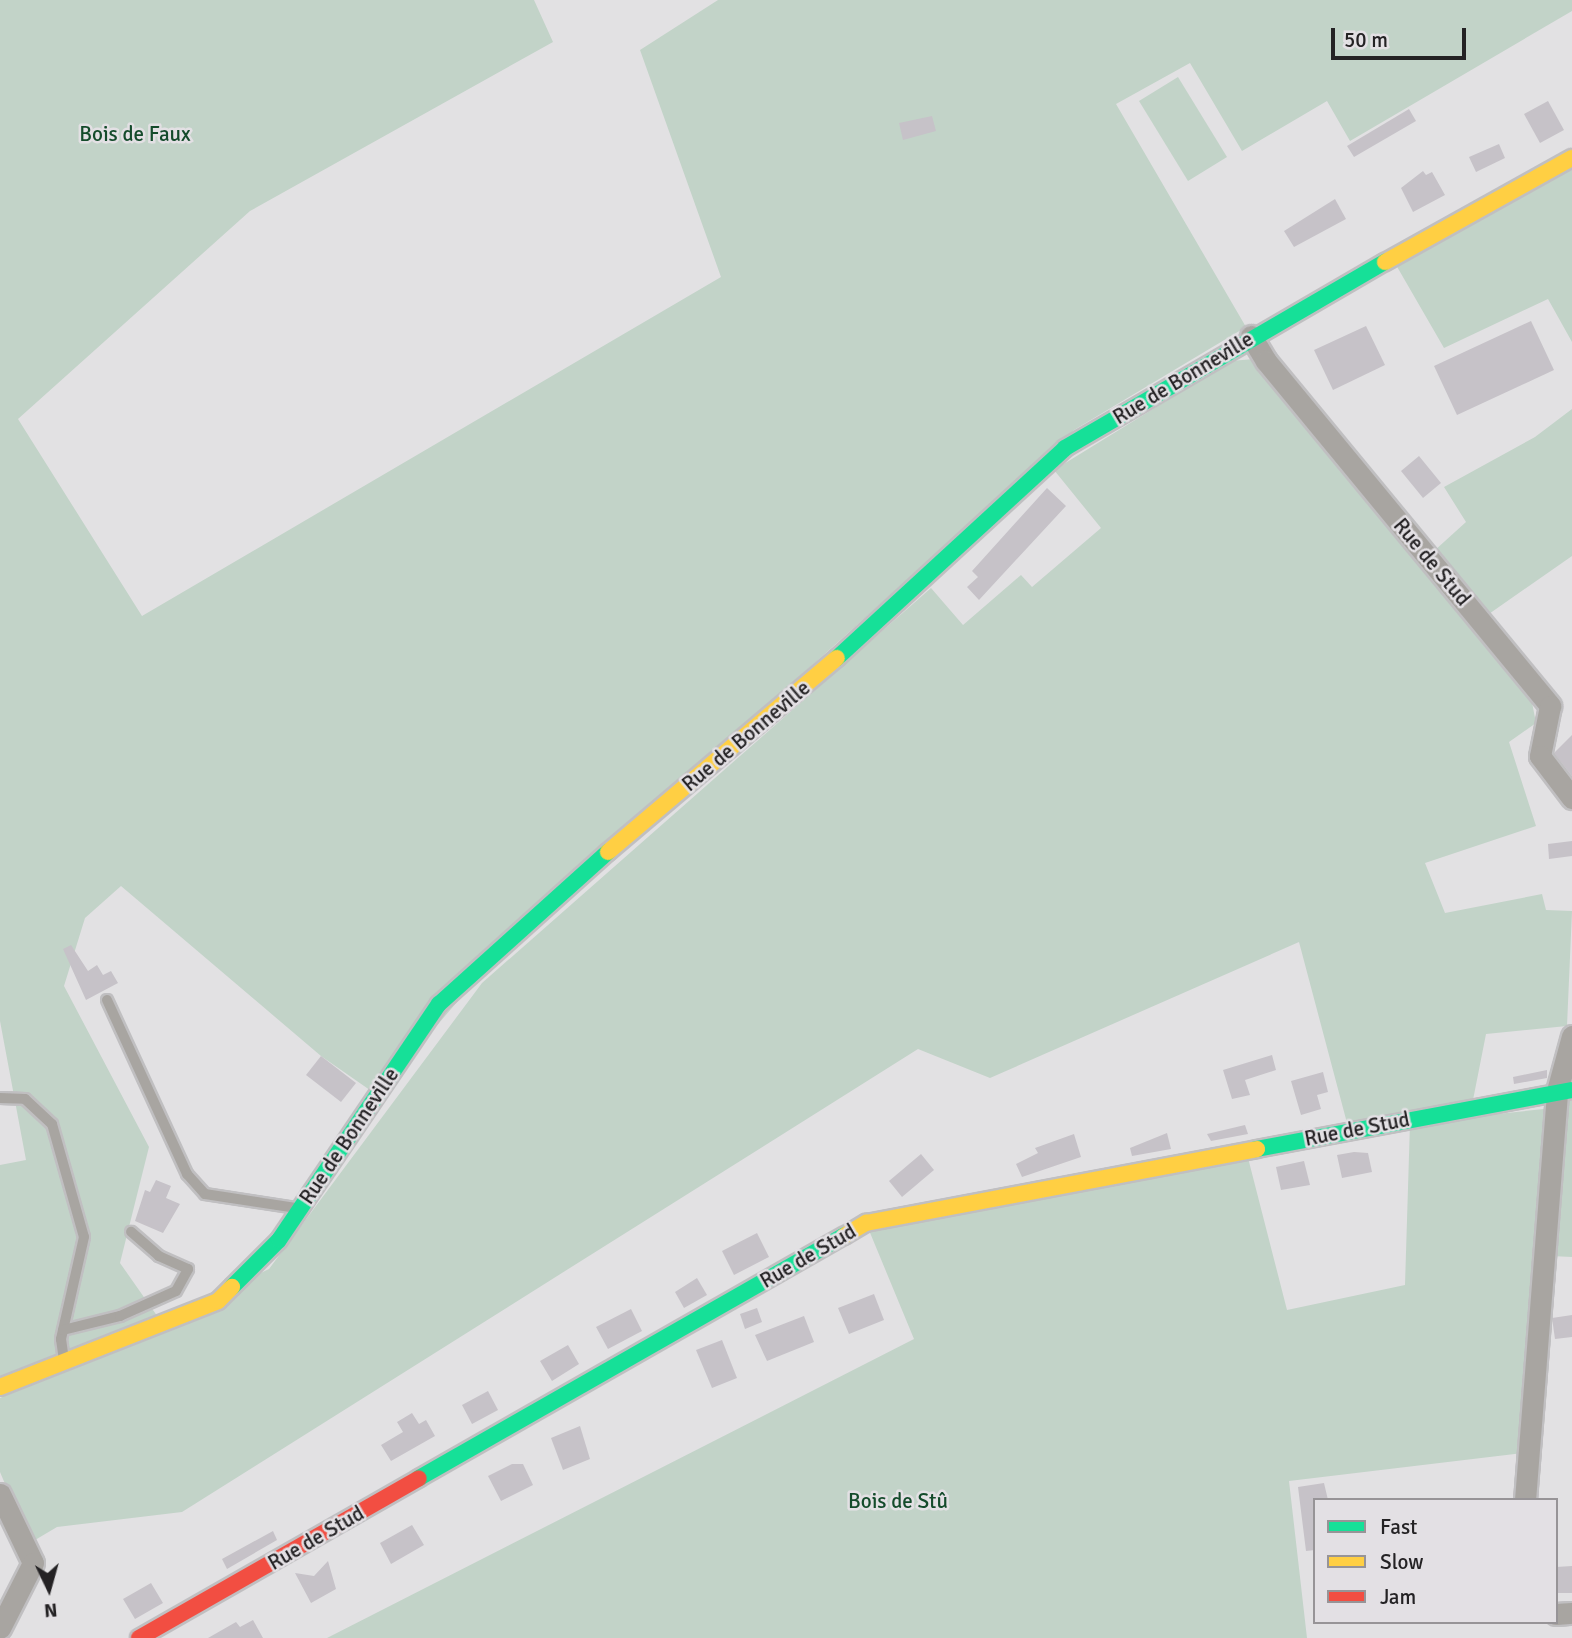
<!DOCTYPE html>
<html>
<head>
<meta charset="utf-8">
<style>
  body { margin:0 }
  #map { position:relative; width:1572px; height:1638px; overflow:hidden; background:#e2e1e3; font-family:Signika,sans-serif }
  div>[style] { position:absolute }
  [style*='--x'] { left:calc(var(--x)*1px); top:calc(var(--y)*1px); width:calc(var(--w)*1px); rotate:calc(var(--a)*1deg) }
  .green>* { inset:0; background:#c2d3c8 }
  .building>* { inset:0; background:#c6c2c8 }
  .roads { filter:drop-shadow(2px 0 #c0bfc1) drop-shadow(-2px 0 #c0bfc1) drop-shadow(0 2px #c0bfc1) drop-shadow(0 -2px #c0bfc1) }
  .lane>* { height:10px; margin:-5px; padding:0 5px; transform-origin:5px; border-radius:5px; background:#a8a5a1 }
  .street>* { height:21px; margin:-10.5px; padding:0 10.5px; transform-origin:10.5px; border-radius:10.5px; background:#a8a5a1 }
  .fast>* { height:16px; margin:-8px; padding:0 8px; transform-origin:8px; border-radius:8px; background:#16e098 }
  .slow>* { height:16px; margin:-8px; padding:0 8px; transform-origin:8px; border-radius:8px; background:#ffcf43 }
  .jam>* { height:16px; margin:-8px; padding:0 8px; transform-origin:8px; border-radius:8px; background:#f24e42 }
  span { translate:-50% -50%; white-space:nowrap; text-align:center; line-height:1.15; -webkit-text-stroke:5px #e3e0e4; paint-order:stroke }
  .park-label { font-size:21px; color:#144b2b }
  .street-label { font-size:21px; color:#242224 }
  .legend { position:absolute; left:1313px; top:1498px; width:245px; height:126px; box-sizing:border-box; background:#e3e0e4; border:2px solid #979497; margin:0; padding:9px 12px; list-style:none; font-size:21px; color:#242224 }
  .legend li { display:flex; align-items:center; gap:14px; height:35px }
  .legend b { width:35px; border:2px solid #979497 }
  .north { position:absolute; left:14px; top:1554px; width:70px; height:70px; -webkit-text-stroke:5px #e3e0e4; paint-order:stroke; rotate:175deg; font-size:19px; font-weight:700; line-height:28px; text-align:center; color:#242224 }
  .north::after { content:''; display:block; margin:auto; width:24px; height:32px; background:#242224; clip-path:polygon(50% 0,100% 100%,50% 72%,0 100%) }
  .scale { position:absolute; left:1331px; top:28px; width:135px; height:32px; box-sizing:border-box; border:4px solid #242224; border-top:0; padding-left:9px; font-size:21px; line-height:24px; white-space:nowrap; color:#242224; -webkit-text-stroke:5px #e3e0e4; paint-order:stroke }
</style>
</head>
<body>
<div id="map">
  <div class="green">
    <div style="clip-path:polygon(0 0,534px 0,553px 42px,250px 211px,18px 419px,142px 616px,721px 277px,640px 50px,718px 0,1572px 0,1572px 11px,1350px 141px,1327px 101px,1242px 151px,1190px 63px,1116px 104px,1246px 327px,1074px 430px,525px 923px,377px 1095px,321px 1056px,121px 886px,85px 918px,64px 986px,149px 1147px,120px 1263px,160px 1320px,0 1387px,0 1165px,26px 1160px,0 1021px)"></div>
    <div style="clip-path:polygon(1178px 77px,1227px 157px,1188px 181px,1139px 101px)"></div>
    <div style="clip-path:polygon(1572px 158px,1572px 342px,1548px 299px,1444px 348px,1392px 258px)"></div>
    <div style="clip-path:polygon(1254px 359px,1530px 692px,1536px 723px,1509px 742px,1536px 826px,1425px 863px,1445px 913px,1542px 894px,1546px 910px,1572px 911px,1567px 1026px,1486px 1034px,1473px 1100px,1347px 1123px,1299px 942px,990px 1078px,918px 1049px,182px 1512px,57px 1527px,30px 1543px,0 1472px,0 1398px,269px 1269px,482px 983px,931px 588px,963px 625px,1021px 575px,1032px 587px,1101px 528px,1054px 470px,1231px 361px)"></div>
    <div style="clip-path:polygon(1572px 409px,1572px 556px,1486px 616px,1434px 551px,1466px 522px,1444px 487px,1535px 437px)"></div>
    <div style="clip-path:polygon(1572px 1100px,1572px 1257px,1551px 1256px,1562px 1101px)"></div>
    <div style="clip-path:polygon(1544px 1109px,1553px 1125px,1523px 1453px,1289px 1481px,1307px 1638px,327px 1638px,914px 1339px,866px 1223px,1246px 1150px,1287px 1310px,1405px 1285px,1410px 1123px)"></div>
  </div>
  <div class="building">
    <div style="clip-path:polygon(1548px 101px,1564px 130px,1540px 143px,1524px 114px)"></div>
    <div style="clip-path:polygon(1409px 109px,1416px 121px,1354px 157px,1347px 146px)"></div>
    <div style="clip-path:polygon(932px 116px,936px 131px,903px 140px,899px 123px)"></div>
    <div style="clip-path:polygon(1499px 144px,1505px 158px,1476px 172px,1469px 157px)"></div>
    <div style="clip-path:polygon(1423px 171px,1426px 175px,1432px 172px,1445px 195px,1413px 212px,1401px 188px)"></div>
    <div style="clip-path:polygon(1335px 199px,1346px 219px,1294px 247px,1284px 231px)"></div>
    <div style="clip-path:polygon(1531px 321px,1554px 370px,1457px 415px,1434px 366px)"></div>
    <div style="clip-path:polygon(1366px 326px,1385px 365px,1333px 390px,1314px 350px)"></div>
    <div style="clip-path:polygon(1419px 456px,1441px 483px,1423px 498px,1401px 471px)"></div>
    <div style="clip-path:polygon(1047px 488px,1066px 506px,979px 600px,967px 587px,978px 577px,972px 571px)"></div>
    <div style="clip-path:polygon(1572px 735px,1572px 776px,1554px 753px)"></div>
    <div style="clip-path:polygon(1572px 841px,1572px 856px,1549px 859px,1548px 844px)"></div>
    <div style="clip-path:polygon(71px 945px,88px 971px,97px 965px,103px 975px,111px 971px,118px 983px,86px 1000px,63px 949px)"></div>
    <div style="clip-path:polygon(1272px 1055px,1276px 1070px,1245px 1080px,1250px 1095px,1232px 1099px,1223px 1070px)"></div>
    <div style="clip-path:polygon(321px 1056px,356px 1083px,341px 1102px,306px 1075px)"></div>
    <div style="clip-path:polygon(1547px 1070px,1547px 1078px,1514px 1084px,1513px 1077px)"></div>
    <div style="clip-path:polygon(1323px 1072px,1328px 1092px,1317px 1095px,1321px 1109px,1301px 1115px,1291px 1081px)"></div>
    <div style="clip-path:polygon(1245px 1125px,1248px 1134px,1211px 1141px,1207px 1134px)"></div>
    <div style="clip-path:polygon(1167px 1133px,1171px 1149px,1132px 1156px,1130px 1148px)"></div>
    <div style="clip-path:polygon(1074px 1134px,1081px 1157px,1022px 1177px,1016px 1164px,1038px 1153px,1035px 1148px)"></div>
    <div style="clip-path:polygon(1354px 1152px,1368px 1153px,1372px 1172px,1342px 1178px,1337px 1155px)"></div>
    <div style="clip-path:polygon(921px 1154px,934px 1170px,902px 1197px,889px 1181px)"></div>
    <div style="clip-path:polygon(1304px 1161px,1310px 1185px,1281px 1190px,1276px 1167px)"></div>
    <div style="clip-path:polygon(156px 1180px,171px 1186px,166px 1198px,180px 1204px,163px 1233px,135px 1221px,145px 1190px,150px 1192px)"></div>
    <div style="clip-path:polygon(757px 1233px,769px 1257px,734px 1275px,722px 1251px)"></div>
    <div style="clip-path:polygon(697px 1278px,707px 1295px,684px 1308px,675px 1292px)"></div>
    <div style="clip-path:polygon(874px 1294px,884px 1320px,849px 1334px,838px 1308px)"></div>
    <div style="clip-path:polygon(757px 1308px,762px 1322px,745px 1329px,740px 1314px)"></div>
    <div style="clip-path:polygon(631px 1309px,642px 1331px,608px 1349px,596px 1327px)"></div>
    <div style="clip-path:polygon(1572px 1315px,1572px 1337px,1555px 1339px,1552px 1318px)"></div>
    <div style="clip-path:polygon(804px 1316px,814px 1342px,767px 1361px,755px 1335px)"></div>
    <div style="clip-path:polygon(722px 1340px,737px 1378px,712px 1388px,696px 1350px)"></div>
    <div style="clip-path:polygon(568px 1345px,579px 1364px,552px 1381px,540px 1361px)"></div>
    <div style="clip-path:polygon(488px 1391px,498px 1410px,472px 1424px,462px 1405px)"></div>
    <div style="clip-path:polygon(412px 1413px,419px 1424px,426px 1420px,435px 1436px,391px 1461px,381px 1445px,403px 1432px,397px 1422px)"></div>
    <div style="clip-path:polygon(580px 1426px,590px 1459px,563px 1470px,551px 1438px)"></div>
    <div style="clip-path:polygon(512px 1464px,523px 1464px,533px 1485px,501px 1501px,488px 1476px)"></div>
    <div style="clip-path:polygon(1324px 1483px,1328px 1500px,1315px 1500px,1315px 1550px,1306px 1551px,1298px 1487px)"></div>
    <div style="clip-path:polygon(412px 1525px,424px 1545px,391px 1564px,380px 1543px)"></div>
    <div style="clip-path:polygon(273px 1531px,277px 1540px,227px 1569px,222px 1559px)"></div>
    <div style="clip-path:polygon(328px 1561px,336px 1589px,311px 1603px,295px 1573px,314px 1576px)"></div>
    <div style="clip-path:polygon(1572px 1566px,1572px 1593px,1556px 1593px,1556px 1567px)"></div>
    <div style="clip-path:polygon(151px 1583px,163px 1603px,135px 1619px,123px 1599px)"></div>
    <div style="clip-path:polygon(253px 1620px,263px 1638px,208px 1638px,236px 1622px,240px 1627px)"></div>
  </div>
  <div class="roads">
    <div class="lane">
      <div style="--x:107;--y:1000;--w:192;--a:65.3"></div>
      <div style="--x:187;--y:1174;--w:27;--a:48"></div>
      <div style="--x:205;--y:1194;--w:93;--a:8.7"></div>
      <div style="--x:0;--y:1098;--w:25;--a:2"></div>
      <div style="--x:25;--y:1099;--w:37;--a:43"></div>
      <div style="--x:52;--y:1124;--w:117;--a:74.2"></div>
      <div style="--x:84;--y:1237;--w:105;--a:102.7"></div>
      <div style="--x:61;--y:1339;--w:21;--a:82"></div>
      <div style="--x:63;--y:1330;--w:59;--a:-13.8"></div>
      <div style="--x:120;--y:1316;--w:61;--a:-24.1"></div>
      <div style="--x:176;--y:1291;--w:25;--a:-61"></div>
      <div style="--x:188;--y:1269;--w:32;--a:-156"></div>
      <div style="--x:159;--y:1256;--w:37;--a:-139"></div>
    </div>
    <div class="street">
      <div style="--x:1251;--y:336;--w:29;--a:59"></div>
      <div style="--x:1266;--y:361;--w:447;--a:50.5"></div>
      <div style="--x:1550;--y:706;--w:51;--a:101.3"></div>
      <div style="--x:1540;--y:756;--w:53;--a:52.7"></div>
      <div style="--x:0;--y:1494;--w:76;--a:64.4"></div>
      <div style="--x:33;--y:1563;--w:73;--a:116.9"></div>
      <div style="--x:1525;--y:1500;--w:410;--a:-85.5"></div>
      <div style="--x:1557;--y:1091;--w:57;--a:-74.7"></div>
      <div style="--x:1556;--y:1614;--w:16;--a:-4"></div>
    </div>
    <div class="fast">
      <div style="--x:837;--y:658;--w:310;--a:-42.6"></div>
      <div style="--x:1065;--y:448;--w:370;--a:-30.2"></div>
      <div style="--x:1257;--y:1149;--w:320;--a:-10.6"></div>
      <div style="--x:232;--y:1287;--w:66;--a:-45"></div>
      <div style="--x:279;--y:1240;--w:285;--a:-55.9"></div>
      <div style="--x:439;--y:1004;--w:227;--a:-42"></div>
      <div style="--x:419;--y:1478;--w:489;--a:-29.7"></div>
    </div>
    <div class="slow">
      <div style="--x:1385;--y:262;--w:214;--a:-29.1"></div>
      <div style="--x:608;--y:852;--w:300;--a:-40.3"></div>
      <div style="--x:844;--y:1236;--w:26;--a:-31"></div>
      <div style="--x:866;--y:1223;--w:398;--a:-10.7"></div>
      <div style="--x:0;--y:1387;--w:234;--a:-21.5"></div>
      <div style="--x:218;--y:1301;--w:20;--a:-45"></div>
    </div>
    <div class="jam">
      <div style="--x:139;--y:1638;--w:322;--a:-29.7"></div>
    </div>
  </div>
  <div class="park-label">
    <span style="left:135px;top:134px">Bois de Faux</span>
    <span style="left:898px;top:1501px">Bois de Stû</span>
  </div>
  <div class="street-label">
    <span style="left:1183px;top:378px;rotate:-31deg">Rue de Bonneville</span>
    <span style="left:1432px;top:562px;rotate:50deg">Rue de Stud</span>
    <span style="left:746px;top:736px;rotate:-40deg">Rue de Bonneville</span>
    <span style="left:1357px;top:1129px;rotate:-11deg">Rue de Stud</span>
    <span style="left:349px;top:1136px;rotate:-56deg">Rue de Bonneville</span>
    <span style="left:808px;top:1256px;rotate:-30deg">Rue de Stud</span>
    <span style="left:316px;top:1538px;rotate:-30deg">Rue de Stud</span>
  </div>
  <ul class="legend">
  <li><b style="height:9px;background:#16e098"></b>Fast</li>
  <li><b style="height:9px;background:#ffcf43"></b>Slow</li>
  <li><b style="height:9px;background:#f24e42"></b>Jam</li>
  </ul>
  <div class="north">N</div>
  <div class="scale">50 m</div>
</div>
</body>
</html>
